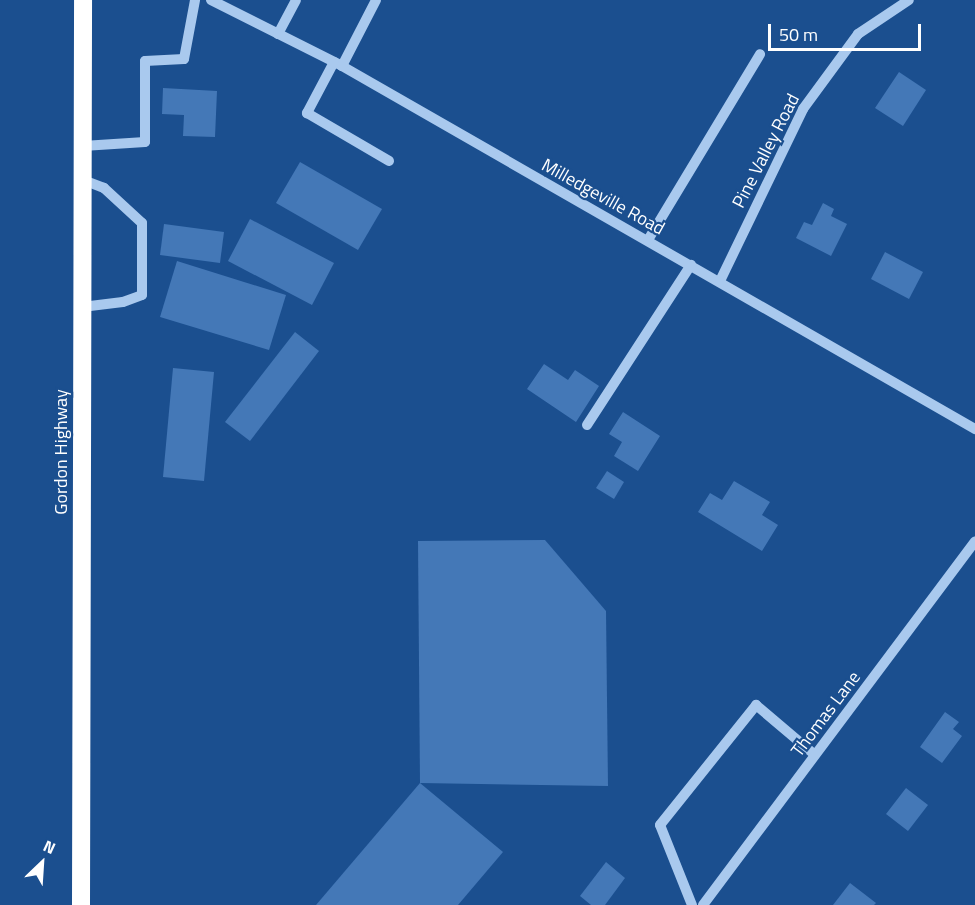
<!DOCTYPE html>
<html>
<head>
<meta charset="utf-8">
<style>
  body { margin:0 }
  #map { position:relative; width:975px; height:905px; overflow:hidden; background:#1b4f8f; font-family:"Titillium Web",sans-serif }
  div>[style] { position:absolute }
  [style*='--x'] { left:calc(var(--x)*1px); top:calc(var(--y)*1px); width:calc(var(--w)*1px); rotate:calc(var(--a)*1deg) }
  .building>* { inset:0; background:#4478b7 }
  .minor>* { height:10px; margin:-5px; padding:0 5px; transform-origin:5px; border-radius:5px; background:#a9c9ee }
  .highway>* { height:18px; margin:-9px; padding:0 9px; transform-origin:9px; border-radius:9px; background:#fff }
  span { translate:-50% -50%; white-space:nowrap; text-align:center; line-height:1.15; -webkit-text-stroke:4.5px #1b4f8f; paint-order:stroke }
  .street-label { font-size:18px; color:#fff }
  .north { position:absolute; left:12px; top:833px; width:60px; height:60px; -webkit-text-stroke:4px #1b4f8f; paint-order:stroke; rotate:25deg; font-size:16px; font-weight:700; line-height:24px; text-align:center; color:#fff }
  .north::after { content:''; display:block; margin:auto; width:21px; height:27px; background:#fff; clip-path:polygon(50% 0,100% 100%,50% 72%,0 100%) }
  .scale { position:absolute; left:768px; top:24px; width:153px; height:27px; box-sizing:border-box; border:3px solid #fff; border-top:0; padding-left:8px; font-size:18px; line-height:21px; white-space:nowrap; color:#fff; -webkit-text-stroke:4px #1b4f8f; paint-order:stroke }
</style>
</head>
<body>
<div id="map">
  <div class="building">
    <div style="clip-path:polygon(899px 72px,926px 90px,903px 126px,875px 108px)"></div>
    <div style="clip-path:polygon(163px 88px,217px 91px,215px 137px,183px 136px,184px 115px,162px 114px)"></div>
    <div style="clip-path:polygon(300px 162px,382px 209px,358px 250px,276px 203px)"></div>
    <div style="clip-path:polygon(823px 203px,834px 209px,831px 216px,847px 224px,831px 256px,796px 238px,804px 222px,812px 225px)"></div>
    <div style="clip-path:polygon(250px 219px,334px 263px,312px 305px,228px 261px)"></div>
    <div style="clip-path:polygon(164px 224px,224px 232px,220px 263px,160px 255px)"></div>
    <div style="clip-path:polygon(885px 252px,923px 272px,909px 299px,871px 279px)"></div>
    <div style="clip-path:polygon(177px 261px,286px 295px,269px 350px,160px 317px)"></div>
    <div style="clip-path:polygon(295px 332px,319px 351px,250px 441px,225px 422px)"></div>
    <div style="clip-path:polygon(544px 364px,568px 380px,575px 370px,599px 386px,576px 422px,527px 389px)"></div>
    <div style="clip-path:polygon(173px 368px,214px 372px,204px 481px,163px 477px)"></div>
    <div style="clip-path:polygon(623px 412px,660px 436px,638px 471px,614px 456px,622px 442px,609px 434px)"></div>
    <div style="clip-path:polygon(607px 471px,624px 482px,614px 499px,596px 488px)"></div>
    <div style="clip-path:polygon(734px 481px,770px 502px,762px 515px,778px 525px,762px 551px,698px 512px,710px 493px,722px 500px)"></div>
    <div style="clip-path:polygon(545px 540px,606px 611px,608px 786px,420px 783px,418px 541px)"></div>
    <div style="clip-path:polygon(945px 712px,959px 722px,953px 729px,962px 736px,942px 763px,920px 747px)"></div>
    <div style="clip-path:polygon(420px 783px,503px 852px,458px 905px,316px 905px)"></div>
    <div style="clip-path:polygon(906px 788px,928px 805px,908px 831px,886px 814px)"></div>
    <div style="clip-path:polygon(606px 862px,625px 878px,605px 905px,591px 905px,580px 896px)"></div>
    <div style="clip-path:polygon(850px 883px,876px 903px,874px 905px,833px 905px)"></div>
  </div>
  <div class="minor">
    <div style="--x:211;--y:0;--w:147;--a:26.7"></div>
    <div style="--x:342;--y:66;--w:730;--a:29.83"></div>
    <div style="--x:278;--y:34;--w:38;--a:-62"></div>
    <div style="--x:334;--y:62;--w:58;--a:117.9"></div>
    <div style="--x:307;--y:113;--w:95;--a:30.3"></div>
    <div style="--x:342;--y:66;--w:74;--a:-62.7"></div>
    <div style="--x:83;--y:146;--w:62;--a:-3.7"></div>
    <div style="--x:145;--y:142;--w:81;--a:-90"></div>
    <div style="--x:145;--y:61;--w:39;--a:-3"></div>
    <div style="--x:184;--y:59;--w:60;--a:-79.4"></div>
    <div style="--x:648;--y:240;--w:217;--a:-58.9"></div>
    <div style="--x:720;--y:281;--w:191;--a:-64.2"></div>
    <div style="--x:803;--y:109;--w:93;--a:-53.7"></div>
    <div style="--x:858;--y:34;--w:61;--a:-33.7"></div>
    <div style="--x:82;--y:307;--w:41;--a:-7"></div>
    <div style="--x:123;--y:302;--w:20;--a:-20"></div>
    <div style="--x:142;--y:295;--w:72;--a:-90"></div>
    <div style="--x:142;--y:223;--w:52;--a:-137.4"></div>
    <div style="--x:104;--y:188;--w:22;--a:-159"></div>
    <div style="--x:587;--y:425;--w:191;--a:-57"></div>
    <div style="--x:692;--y:905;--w:86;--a:-111.8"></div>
    <div style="--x:660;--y:825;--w:154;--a:-51.3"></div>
    <div style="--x:756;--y:705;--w:77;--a:40.3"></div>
    <div style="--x:703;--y:905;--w:454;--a:-53.2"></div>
  </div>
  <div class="highway">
    <div style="--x:81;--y:905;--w:905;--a:-89.87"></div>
  </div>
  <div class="street-label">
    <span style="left:766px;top:151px;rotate:-63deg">Pine Valley Road</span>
    <span style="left:603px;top:197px;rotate:29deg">Milledgeville Road</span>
    <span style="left:61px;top:452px;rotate:-90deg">Gordon Highway</span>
    <span style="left:826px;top:714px;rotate:-53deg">Thomas Lane</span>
  </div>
  <div class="north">N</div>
  <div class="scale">50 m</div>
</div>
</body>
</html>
